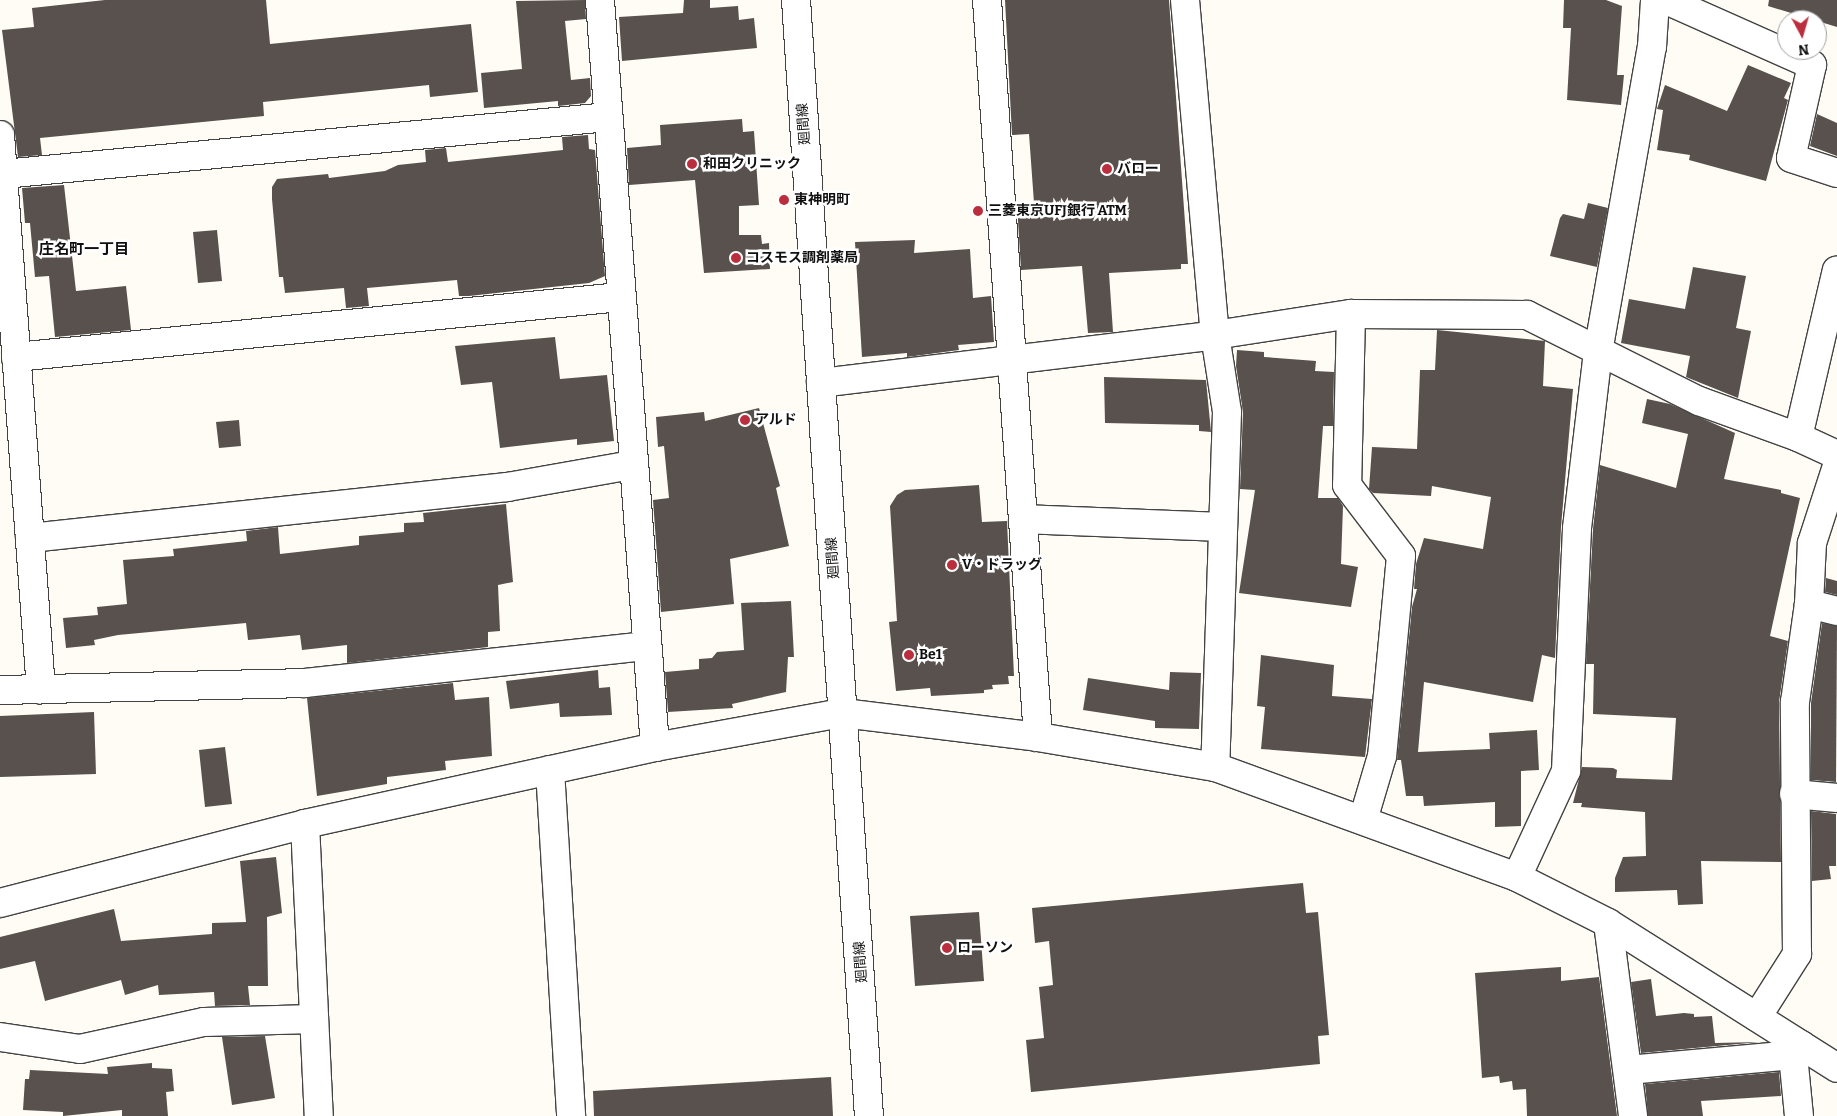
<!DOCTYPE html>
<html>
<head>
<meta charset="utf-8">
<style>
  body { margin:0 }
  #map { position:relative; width:1837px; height:1116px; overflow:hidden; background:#fefcf4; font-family:Bitter,"Noto Sans JP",serif }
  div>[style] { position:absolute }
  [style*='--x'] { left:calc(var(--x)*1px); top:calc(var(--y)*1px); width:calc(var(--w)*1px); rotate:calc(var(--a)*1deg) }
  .building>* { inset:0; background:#58514d }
  .roads { filter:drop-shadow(1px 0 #434343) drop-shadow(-1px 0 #434343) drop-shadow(0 1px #434343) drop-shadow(0 -1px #434343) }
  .minor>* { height:28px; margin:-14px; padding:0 14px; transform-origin:14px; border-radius:14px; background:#fff }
  .tertiary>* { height:28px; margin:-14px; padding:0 14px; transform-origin:14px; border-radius:14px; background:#fff }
  .dots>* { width:14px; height:14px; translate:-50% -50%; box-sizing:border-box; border:2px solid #fff; border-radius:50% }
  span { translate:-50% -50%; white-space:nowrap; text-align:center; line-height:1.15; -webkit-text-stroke:5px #fff; paint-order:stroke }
  .street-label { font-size:14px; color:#101010 }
  .poi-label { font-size:14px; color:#101010; font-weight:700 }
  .left { translate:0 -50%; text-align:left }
  .neighbourhood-label { font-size:15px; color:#101010; font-weight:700 }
  .north { position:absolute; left:1777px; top:10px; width:50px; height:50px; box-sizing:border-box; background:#fff; border:1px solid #9f9f9f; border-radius:50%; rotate:174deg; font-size:14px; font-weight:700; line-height:20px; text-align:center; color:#101010 }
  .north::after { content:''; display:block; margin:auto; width:18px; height:22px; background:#ba2e3d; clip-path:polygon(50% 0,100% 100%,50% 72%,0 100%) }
</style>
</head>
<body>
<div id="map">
  <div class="building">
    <div style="clip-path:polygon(105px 0,266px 0,270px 44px,471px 24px,478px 92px,430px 97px,429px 85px,263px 102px,264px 116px,40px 138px,42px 155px,18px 157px,2px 30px,34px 27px,32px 8px)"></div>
    <div style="clip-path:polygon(585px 0,586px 19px,565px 21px,571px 80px,590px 78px,591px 96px,585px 103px,558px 106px,558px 101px,484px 108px,481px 73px,522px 69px,516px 1px)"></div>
    <div style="clip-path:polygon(684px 0,710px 0,710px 8px,738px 6px,739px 20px,754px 18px,757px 48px,622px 61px,619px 17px,683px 13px)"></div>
    <div style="clip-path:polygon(1005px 0,1169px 0,1188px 264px,1181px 264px,1181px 269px,1109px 273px,1113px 332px,1088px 333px,1082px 266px,1021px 270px,1017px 204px,1034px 203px,1029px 134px,1012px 135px)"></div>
    <div style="clip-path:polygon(1564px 0,1606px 0,1622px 6px,1617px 75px,1624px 75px,1621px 105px,1567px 100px,1571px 28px,1563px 28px)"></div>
    <div style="clip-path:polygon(1769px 0,1837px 0,1837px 27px,1768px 6px)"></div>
    <div style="clip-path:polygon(1748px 65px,1791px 83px,1784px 98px,1788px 100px,1766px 181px,1689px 160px,1690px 155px,1657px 150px,1663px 110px,1657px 109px,1665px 85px,1727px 111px)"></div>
    <div style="clip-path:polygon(1817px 114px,1837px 123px,1837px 156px,1810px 146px)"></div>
    <div style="clip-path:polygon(742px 119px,743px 132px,754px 131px,759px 205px,739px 206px,739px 235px,761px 235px,762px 244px,769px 243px,770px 269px,704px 273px,695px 180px,629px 185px,627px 148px,661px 145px,660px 125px)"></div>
    <div style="clip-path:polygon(588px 135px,589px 149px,595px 150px,605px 276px,589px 283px,469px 296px,459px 296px,457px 280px,367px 288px,369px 306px,346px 308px,344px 288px,285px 293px,283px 277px,279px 277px,272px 199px,272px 187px,277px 179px,328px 174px,329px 178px,385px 171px,398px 165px,426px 162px,425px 150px,446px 148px,448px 162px,563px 150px,562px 137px)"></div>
    <div style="clip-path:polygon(64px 185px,76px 291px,126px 286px,131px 330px,55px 337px,49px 276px,35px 277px,30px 223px,25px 223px,22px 188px)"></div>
    <div style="clip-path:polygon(1588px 203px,1608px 208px,1597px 267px,1550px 256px,1560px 218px,1563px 214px,1584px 219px)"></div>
    <div style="clip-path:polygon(217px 230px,222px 281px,198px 283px,193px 232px)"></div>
    <div style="clip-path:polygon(915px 240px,914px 253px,970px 249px,973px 298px,991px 296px,994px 342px,958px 345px,959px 350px,907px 357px,907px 353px,862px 357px,855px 242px)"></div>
    <div style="clip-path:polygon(1693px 267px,1746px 276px,1736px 328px,1751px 331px,1738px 398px,1686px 377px,1690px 356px,1621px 343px,1629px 299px,1685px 309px)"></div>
    <div style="clip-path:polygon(1437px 330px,1545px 341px,1543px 386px,1573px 389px,1561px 527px,1555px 658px,1542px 655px,1533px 702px,1424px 682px,1418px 752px,1490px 749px,1489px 733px,1537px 730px,1539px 770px,1521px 771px,1521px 826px,1495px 827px,1495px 802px,1424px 806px,1423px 796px,1406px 796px,1401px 760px,1397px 760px,1412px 607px,1417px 589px,1414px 589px,1416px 564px,1424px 538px,1483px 549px,1491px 497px,1432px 486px,1431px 496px,1373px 493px,1369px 489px,1372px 447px,1417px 449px,1420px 370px,1435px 370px)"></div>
    <div style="clip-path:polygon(555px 337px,560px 379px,607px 375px,614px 441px,577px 445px,577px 439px,500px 448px,492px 382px,461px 385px,455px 346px)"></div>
    <div style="clip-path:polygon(1237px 350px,1264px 352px,1264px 357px,1316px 361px,1315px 371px,1334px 372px,1333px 426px,1323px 426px,1318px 498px,1338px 498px,1343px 506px,1341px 564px,1358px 567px,1351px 607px,1239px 593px,1255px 490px,1240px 489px,1243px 412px,1236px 366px)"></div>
    <div style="clip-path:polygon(1104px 377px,1206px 380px,1211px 432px,1199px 431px,1199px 425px,1105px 423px)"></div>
    <div style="clip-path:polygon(1647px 399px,1670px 404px,1735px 433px,1724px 479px,1781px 490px,1781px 493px,1800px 498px,1770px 636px,1788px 641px,1779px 702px,1781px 862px,1701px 861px,1703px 904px,1678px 905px,1677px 890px,1615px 892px,1615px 878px,1623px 857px,1646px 856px,1645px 812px,1581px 807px,1582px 803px,1573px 803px,1582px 767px,1613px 768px,1617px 770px,1616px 778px,1672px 780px,1676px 718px,1593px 714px,1594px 664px,1586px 664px,1593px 529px,1600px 465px,1676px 488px,1688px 434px,1642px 423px)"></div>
    <div style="clip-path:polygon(759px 408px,780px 486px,776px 488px,789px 546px,730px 559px,734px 604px,661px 612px,653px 500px,669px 498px,664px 446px,658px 447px,656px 417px,704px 412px,705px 421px)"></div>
    <div style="clip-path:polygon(239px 420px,241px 446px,219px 448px,216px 422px)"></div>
    <div style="clip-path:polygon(979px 485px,982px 522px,1007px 521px,1014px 676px,1008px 676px,1009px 684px,992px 685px,993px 689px,984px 690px,984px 693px,931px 696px,930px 688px,896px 691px,889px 622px,897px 621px,890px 506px,897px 495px,905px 490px)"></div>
    <div style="clip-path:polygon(506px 504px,513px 582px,498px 585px,500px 631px,488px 632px,488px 647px,347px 663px,347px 645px,302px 650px,300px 635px,248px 640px,246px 623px,118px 635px,94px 640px,95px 645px,66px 648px,63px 618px,98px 615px,97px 607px,127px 604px,123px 560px,174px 556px,173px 549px,247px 541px,246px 531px,278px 527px,280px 554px,359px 545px,359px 536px,404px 532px,404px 523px,424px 522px,423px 513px)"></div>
    <div style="clip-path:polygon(1826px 578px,1837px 581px,1837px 595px,1825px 592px)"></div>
    <div style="clip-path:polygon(791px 601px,794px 657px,788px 657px,786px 692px,732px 704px,733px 708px,668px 712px,665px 672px,699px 669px,699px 659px,712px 658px,717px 652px,744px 650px,741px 603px)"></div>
    <div style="clip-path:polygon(1822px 623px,1837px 626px,1836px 782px,1811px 780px,1811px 703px)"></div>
    <div style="clip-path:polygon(1261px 655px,1334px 665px,1332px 696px,1372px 699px,1365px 757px,1261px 749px,1265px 707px,1257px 706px)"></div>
    <div style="clip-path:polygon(598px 670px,599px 688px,610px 687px,612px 715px,560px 717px,559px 703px,510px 709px,506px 681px)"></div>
    <div style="clip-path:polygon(1170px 672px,1201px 673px,1199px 729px,1155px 728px,1155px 721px,1083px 710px,1088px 678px,1169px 690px)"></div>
    <div style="clip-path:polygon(453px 683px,455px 700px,489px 697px,492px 756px,445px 761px,446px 770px,387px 777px,387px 784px,317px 796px,307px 698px)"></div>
    <div style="clip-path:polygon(94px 712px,96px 774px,0 777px,0 716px)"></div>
    <div style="clip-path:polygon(225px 747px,232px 804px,205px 807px,199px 750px)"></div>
    <div style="clip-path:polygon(1811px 811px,1836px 814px,1836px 866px,1829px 866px,1831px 879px,1812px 881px)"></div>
    <div style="clip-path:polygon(276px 857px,282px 913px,267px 917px,268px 986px,248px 986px,250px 1005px,215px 1006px,214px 992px,159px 995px,158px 985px,125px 995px,121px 980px,45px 1001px,35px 961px,0 969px,0 937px,114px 909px,121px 941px,212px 934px,212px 923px,246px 922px,240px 861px)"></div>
    <div style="clip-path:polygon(1303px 883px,1306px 913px,1318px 912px,1329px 1035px,1318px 1036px,1320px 1064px,1031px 1092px,1026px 1040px,1044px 1038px,1039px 987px,1053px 985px,1049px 941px,1035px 943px,1032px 908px)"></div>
    <div style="clip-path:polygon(979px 912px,984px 981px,915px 986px,910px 916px)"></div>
    <div style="clip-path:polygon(1561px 967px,1561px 981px,1599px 977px,1617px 1116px,1527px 1116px,1526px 1089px,1513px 1090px,1512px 1081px,1500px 1083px,1499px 1076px,1482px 1078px,1475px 973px)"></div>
    <div style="clip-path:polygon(1651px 979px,1656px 1016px,1684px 1013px,1694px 1014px,1694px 1017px,1712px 1016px,1715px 1043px,1760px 1042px,1641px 1053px,1631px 982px)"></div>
    <div style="clip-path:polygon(265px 1036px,275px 1098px,232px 1105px,222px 1037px)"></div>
    <div style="clip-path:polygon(152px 1063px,152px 1068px,172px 1069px,174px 1091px,166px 1092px,168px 1116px,122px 1116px,122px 1110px,63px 1116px,63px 1112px,23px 1110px,25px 1079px,29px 1079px,30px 1070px,108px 1074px,107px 1067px)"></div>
    <div style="clip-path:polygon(1779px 1072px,1781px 1096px,1701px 1101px,1703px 1116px,1648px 1116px,1645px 1084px)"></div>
    <div style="clip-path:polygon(831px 1077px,833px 1116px,594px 1116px,593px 1091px)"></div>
  </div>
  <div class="roads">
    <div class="minor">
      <div style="--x:600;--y:0;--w:749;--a:85.79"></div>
      <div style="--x:987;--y:0;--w:739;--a:86.04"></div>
      <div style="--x:1185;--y:0;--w:336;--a:84.9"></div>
      <div style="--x:1215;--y:335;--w:78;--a:81.1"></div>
      <div style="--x:1227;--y:412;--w:355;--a:91.9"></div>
      <div style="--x:1666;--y:0;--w:160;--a:24"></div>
      <div style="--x:1812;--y:65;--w:95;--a:102.7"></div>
      <div style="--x:1791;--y:158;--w:48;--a:18.1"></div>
      <div style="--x:0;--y:135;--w:556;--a:85.77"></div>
      <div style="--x:3;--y:174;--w:608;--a:-5.38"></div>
      <div style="--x:1351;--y:314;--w:171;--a:91.3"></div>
      <div style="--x:1347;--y:485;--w:89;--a:52.7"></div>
      <div style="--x:1401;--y:556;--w:201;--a:95.4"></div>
      <div style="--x:1382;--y:756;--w:67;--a:106.5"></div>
      <div style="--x:16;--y:357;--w:607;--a:-5.67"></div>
      <div style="--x:821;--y:383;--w:397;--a:-6.9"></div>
      <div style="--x:1215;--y:335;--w:138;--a:-8.8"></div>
      <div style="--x:1351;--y:314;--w:176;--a:0.3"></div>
      <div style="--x:1527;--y:315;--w:192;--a:26.6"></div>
      <div style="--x:1699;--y:401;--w:105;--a:20"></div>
      <div style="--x:1798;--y:437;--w:43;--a:24.8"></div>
      <div style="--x:1798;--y:437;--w:171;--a:-76.9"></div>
      <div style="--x:1023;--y:519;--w:198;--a:2.3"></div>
      <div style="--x:30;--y:538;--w:480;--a:-6.1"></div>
      <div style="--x:507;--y:487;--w:127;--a:-10"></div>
      <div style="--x:1809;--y:604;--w:29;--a:14"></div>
      <div style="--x:0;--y:690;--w:305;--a:-1.3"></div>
      <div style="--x:305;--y:683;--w:344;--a:-6.2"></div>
      <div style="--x:550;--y:770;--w:347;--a:86.5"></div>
      <div style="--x:1794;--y:794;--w:43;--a:5.3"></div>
      <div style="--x:305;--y:824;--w:292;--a:87.3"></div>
      <div style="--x:1517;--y:877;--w:117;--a:-65.2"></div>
      <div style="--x:1566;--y:771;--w:243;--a:-87.4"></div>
      <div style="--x:1577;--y:528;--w:177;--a:-83.2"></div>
      <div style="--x:1598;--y:352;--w:310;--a:-80"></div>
      <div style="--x:1652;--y:47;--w:47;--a:-86.3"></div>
      <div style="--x:0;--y:903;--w:315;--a:-14.5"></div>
      <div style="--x:305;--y:824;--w:358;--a:-12.4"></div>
      <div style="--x:655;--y:747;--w:191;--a:-10.3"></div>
      <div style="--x:843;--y:713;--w:196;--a:7"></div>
      <div style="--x:1038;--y:737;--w:180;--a:9.6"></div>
      <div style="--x:1215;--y:767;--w:321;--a:20"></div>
      <div style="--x:1517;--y:877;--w:102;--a:26.8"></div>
      <div style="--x:1608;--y:923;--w:271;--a:32.3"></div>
      <div style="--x:1608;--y:923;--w:195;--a:82.6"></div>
      <div style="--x:1757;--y:1017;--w:75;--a:-57.6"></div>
      <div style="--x:1797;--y:954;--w:252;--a:-90.5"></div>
      <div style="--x:1795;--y:702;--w:99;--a:-81.9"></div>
      <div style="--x:1809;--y:604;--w:61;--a:-87.2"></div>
      <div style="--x:1812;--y:543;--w:81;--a:-72"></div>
      <div style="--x:0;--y:1037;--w:81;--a:8.5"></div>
      <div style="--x:80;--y:1049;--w:127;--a:-12.3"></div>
      <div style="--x:204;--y:1022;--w:110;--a:-1.6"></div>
      <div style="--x:1628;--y:1070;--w:166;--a:-5.2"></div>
      <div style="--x:1799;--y:1116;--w:61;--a:-95.6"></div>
      <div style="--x:1793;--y:1055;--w:13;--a:-51"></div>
    </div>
    <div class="tertiary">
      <div style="--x:796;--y:0;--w:1118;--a:86.26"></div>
    </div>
  </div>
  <div class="dots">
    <div style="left:692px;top:164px;background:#ba2e3d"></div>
    <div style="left:1107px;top:169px;background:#ba2e3d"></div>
    <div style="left:784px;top:200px;background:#ba2e3d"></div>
    <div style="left:978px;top:211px;background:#ba2e3d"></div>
    <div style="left:736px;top:258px;background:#ba2e3d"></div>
    <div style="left:745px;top:420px;background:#ba2e3d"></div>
    <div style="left:952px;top:565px;background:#ba2e3d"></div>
    <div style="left:909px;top:655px;background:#ba2e3d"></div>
    <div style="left:947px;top:948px;background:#ba2e3d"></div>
  </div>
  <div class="street-label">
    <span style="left:804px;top:124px;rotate:-94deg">廻間線</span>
    <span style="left:833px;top:558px;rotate:-94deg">廻間線</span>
    <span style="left:861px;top:962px;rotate:-94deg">廻間線</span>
  </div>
  <div class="poi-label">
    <span class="left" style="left:703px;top:164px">和田クリニック</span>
    <span class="left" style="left:1117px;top:169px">バロー</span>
    <span class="left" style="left:794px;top:200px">東神明町</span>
    <span class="left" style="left:988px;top:211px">三菱東京UFJ銀行 ATM</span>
    <span class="left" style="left:746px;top:258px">コスモス調剤薬局</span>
    <span class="left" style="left:755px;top:420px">アルド</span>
    <span class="left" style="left:962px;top:565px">V・ドラッグ</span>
    <span class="left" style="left:919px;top:655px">Be1</span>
    <span class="left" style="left:957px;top:948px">ローソン</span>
  </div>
  <div class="neighbourhood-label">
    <span style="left:84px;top:250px">庄名町一丁目</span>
  </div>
  <div class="north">N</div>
</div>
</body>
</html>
